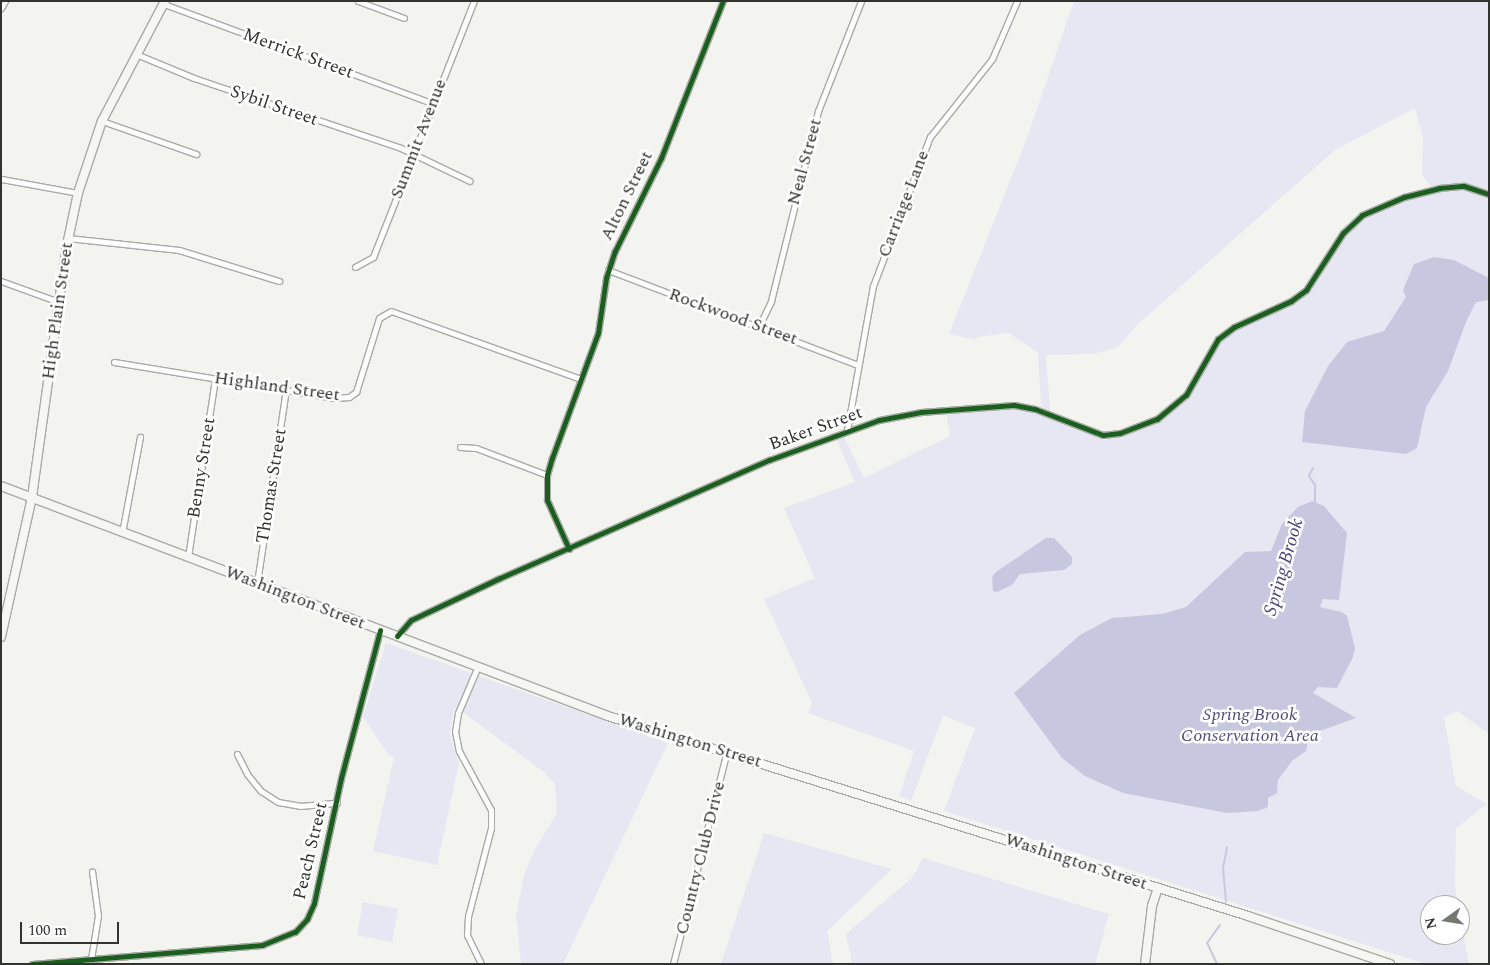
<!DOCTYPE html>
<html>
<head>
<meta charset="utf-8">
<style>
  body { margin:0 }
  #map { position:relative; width:1490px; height:965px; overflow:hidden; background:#f3f4ef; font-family:Spectral,serif }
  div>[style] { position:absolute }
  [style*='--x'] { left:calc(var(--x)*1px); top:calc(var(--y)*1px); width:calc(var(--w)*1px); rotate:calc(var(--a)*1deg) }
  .green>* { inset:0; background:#e6e7f2 }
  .water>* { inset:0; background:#c7c8df }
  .stream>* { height:2px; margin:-1px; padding:0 1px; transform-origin:1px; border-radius:1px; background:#c7c8df }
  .roads { filter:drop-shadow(1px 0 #a9aaa5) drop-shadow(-1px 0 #a9aaa5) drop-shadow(0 1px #a9aaa5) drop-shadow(0 -1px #a9aaa5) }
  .street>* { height:5px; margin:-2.5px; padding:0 2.5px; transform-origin:2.5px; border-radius:2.5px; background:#fdfdfd }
  .secondary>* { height:8px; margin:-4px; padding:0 4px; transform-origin:4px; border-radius:4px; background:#f6f7f2 }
  .cycleway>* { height:5px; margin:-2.5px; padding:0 2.5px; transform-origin:2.5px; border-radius:2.5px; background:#1b5e20 }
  span { translate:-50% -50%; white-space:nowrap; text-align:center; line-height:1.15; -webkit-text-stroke:5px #fff; paint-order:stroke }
  .street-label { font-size:18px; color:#31332f }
  .park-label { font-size:18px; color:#4e4d7e; font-style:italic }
  .water-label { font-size:19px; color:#474676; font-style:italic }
  .frame { position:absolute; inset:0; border:2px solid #31332f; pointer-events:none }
  .north { position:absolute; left:1420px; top:895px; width:50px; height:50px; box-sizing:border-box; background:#fff; border:1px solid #adadac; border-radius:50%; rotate:257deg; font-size:14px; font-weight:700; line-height:20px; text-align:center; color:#31332f }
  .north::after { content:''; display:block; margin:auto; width:18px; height:22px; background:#757772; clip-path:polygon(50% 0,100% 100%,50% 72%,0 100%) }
  .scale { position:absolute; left:20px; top:922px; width:99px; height:22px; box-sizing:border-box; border:2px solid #31332f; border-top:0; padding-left:6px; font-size:15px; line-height:18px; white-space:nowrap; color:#31332f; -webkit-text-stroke:4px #fff; paint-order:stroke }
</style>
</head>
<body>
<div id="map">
  <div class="green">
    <div style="clip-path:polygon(1074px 1px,1489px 1px,1489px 734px,1457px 711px,1444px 717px,1456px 786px,1487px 804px,1456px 828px,1455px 886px,1458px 905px,1430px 905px,1430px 935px,1460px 935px,1460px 916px,1469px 964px,1426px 964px,944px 811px,975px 728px,943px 715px,911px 801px,899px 796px,914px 751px,808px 713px,812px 703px,764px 599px,815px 578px,784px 508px,855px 482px,836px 438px,843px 435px,864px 478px,950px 436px,946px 410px,1025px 407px,1072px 425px,1111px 434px,1157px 419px,1179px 402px,1225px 333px,1306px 290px,1351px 223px,1376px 208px,1432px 189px,1422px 174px,1423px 138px,1415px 108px,1335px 150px,1138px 324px,1118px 347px,1094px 354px,1046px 355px,1050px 411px,1041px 407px,1038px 353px,1009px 333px,977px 337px,976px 340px,949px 334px,1027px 138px)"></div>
    <div style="clip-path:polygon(386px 643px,668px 743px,563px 964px,521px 964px,516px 916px,524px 875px,534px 851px,557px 813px,555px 784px,544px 772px,464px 713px,454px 708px,450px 734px,459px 763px,437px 865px,373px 851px,394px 757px,389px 756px,363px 717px)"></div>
    <div style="clip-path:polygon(764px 833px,892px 869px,827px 931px,833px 964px,721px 964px)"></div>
    <div style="clip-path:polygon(923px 858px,1109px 914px,1095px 964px,852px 964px,846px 934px,912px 878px)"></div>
    <div style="clip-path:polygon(363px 902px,398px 909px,392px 942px,357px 935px)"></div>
  </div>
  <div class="water">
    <div style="clip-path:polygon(1434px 257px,1454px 260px,1489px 278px,1489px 300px,1476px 302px,1466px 322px,1448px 371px,1426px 407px,1417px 448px,1406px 454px,1302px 442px,1305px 411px,1328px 366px,1347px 342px,1384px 331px,1406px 297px,1403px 290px,1414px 264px)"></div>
    <div style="clip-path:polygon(1312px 501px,1324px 506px,1347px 533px,1339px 600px,1323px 599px,1320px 607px,1342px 612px,1347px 616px,1355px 648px,1353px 657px,1337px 688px,1318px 687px,1313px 693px,1356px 718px,1309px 735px,1306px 751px,1292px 761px,1278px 780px,1277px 793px,1268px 798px,1268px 807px,1258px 811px,1227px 813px,1123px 793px,1085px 776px,1062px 758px,1014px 693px,1080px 635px,1112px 618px,1162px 614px,1186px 607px,1245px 552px,1271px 551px,1282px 524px,1298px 507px)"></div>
    <div style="clip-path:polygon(1046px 538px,1054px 538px,1072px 557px,1072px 564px,1064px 570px,1020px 574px,1012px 585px,997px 592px,993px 591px,992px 577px,996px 572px)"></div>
  </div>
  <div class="stream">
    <div style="--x:1313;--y:468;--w:9;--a:117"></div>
    <div style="--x:1309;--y:476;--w:11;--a:56"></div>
    <div style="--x:1315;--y:485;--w:18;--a:90"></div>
    <div style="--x:1226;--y:902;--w:34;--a:-95"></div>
    <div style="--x:1223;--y:868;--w:21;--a:-79"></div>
    <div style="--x:1217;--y:964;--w:23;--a:-115"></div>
    <div style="--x:1207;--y:943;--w:22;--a:-54"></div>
  </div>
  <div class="roads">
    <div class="street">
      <div style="--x:358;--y:1;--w:49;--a:20.3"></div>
      <div style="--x:164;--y:4;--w:286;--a:20.3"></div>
      <div style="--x:1;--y:8;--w:8;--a:-60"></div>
      <div style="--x:136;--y:54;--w:63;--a:22.5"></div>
      <div style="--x:194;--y:78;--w:219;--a:18.7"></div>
      <div style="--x:401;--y:148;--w:76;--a:25.6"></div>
      <div style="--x:102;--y:121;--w:100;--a:19.3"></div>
      <div style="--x:1;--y:179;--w:78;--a:10.3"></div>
      <div style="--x:68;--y:238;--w:112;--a:6.2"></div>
      <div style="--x:179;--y:250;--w:105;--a:17.2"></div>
      <div style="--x:355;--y:267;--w:21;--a:-29"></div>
      <div style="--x:373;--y:257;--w:275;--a:-68.5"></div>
      <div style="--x:608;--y:270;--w:267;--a:20.8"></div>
      <div style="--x:1;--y:281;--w:62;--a:19.9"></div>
      <div style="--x:759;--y:326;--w:28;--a:-64"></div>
      <div style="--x:771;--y:301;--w:196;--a:-76.1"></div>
      <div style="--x:818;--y:111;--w:118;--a:-68.6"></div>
      <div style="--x:114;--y:362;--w:222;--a:9.3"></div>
      <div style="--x:333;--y:398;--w:16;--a:-4"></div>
      <div style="--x:349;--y:397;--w:9;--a:-36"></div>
      <div style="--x:356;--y:392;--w:77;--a:-72.7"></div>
      <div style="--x:379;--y:318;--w:14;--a:-30"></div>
      <div style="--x:391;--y:311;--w:202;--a:19.7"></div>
      <div style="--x:847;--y:430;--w:146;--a:-79.8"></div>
      <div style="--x:873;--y:286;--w:160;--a:-69.1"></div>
      <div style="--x:930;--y:137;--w:100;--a:-51.5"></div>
      <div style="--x:992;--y:59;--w:63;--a:-66.7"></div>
      <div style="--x:460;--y:447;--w:16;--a:4"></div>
      <div style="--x:476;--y:448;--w:76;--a:20.8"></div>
      <div style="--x:122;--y:533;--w:98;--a:-79.4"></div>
      <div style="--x:569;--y:549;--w:54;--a:-114.2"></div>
      <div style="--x:547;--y:500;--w:25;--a:-90"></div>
      <div style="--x:547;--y:475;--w:18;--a:-74"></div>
      <div style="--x:552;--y:458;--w:133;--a:-69.8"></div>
      <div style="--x:598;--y:333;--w:56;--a:-81.7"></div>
      <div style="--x:606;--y:278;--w:28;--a:-72"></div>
      <div style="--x:615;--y:251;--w:104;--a:-63.7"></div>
      <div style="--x:661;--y:158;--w:169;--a:-68.5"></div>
      <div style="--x:188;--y:557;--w:181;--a:-81.4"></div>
      <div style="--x:257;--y:583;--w:195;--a:-81.5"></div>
      <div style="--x:397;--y:636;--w:21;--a:-49"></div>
      <div style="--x:411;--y:620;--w:98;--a:-25.3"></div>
      <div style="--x:500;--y:578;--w:294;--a:-23.7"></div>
      <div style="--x:769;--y:460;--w:117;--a:-20"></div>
      <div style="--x:879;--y:420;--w:43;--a:-10.8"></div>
      <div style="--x:921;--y:412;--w:93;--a:-4.3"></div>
      <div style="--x:1014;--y:405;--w:21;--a:11"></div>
      <div style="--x:1035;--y:409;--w:73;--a:20.9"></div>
      <div style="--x:1103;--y:435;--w:17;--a:-7"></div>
      <div style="--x:1120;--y:433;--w:40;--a:-21"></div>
      <div style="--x:1157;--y:419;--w:38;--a:-40"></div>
      <div style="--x:1186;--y:395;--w:64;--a:-60.3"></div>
      <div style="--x:1218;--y:339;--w:20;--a:-37"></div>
      <div style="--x:1234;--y:327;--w:63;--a:-24.5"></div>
      <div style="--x:1291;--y:301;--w:19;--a:-36"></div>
      <div style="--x:1306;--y:290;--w:68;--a:-57"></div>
      <div style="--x:1343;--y:233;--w:26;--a:-43"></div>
      <div style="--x:1362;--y:215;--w:46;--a:-23.2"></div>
      <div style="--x:1404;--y:197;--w:36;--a:-14"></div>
      <div style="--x:1439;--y:188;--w:25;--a:-5"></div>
      <div style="--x:1464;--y:186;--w:26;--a:18"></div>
      <div style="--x:478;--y:666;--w:51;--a:113.1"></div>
      <div style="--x:458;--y:713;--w:18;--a:99"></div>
      <div style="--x:455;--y:731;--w:20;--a:79"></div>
      <div style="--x:459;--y:751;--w:67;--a:61.5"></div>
      <div style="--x:491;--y:810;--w:18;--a:90"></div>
      <div style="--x:491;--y:828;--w:91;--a:104.6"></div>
      <div style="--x:468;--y:916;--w:19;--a:93"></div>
      <div style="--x:467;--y:935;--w:32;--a:64"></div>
      <div style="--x:237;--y:754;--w:22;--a:63"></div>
      <div style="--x:247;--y:774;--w:22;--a:51"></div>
      <div style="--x:261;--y:791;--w:20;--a:33"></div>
      <div style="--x:278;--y:802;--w:22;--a:10"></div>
      <div style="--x:300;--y:806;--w:37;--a:-5"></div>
      <div style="--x:91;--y:959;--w:44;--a:-80.8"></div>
      <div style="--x:98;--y:916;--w:45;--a:-97.6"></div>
      <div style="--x:32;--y:964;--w:231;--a:-4.7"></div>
      <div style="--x:262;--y:945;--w:35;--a:-22"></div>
      <div style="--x:295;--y:932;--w:18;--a:-47"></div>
      <div style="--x:307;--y:919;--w:17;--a:-66"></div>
      <div style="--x:314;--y:903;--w:128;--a:-77.8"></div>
      <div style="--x:341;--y:778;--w:153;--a:-75.2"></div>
      <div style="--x:673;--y:964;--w:220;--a:-75.8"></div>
    </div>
    <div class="secondary">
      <div style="--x:1;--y:486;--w:649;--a:20.75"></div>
      <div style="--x:608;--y:716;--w:671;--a:17.35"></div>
      <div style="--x:1248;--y:916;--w:150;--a:18.7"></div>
      <div style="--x:1;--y:637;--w:143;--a:-77.5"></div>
      <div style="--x:32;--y:497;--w:254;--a:-82.1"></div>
      <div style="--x:67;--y:245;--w:53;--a:-78.1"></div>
      <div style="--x:78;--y:193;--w:76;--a:-71.6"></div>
      <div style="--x:102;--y:121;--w:136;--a:-62.3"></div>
      <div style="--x:1145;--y:964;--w:58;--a:-83.1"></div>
      <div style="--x:1152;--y:906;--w:19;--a:-72"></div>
    </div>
  </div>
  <div class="cycleway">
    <div style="--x:569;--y:549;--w:54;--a:-114.2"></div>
    <div style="--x:547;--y:500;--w:25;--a:-90"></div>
    <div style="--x:547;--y:475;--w:18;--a:-74"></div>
    <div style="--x:552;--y:458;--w:133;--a:-69.8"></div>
    <div style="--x:598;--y:333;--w:56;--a:-81.7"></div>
    <div style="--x:606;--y:278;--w:28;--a:-72"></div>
    <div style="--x:615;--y:251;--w:104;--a:-63.7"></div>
    <div style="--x:661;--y:158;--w:169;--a:-68.5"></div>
    <div style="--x:397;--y:636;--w:21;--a:-49"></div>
    <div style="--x:411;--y:620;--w:98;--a:-25.3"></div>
    <div style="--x:500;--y:578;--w:294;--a:-23.7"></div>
    <div style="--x:769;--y:460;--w:117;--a:-20"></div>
    <div style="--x:879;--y:420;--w:43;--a:-10.8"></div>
    <div style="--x:921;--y:412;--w:93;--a:-4.3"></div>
    <div style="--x:1014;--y:405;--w:21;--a:11"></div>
    <div style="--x:1035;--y:409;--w:73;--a:20.9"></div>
    <div style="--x:1103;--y:435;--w:17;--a:-7"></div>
    <div style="--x:1120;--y:433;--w:40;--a:-21"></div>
    <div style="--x:1157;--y:419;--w:38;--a:-40"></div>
    <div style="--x:1186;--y:395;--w:64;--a:-60.3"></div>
    <div style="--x:1218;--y:339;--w:20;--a:-37"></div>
    <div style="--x:1234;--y:327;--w:63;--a:-24.5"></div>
    <div style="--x:1291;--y:301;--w:19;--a:-36"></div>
    <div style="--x:1306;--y:290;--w:68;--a:-57"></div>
    <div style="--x:1343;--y:233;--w:26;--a:-43"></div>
    <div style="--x:1362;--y:215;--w:46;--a:-23.2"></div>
    <div style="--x:1404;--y:197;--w:36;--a:-14"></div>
    <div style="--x:1439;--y:188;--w:25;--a:-5"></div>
    <div style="--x:1464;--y:186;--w:26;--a:18"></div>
    <div style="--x:32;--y:964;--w:231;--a:-4.7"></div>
    <div style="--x:262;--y:945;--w:35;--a:-22"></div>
    <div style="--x:295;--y:932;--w:18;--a:-47"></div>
    <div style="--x:307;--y:919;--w:17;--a:-66"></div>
    <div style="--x:314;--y:903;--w:128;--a:-77.8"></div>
    <div style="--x:341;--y:778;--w:153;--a:-75.2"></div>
  </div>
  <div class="street-label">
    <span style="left:298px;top:54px;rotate:20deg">Merrick Street</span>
    <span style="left:274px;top:106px;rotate:19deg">Sybil Street</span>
    <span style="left:419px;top:139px;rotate:-69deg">Summit Avenue</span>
    <span style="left:805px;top:162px;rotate:-75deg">Neal Street</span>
    <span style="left:627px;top:196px;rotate:-64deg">Alton Street</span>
    <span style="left:904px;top:204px;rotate:-69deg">Carriage Lane</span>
    <span style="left:58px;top:311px;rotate:-82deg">High Plain Street</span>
    <span style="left:733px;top:317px;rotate:20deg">Rockwood Street</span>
    <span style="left:277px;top:387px;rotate:8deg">Highland Street</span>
    <span style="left:816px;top:429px;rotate:-20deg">Baker Street</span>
    <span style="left:202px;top:468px;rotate:-81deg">Benny Street</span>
    <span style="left:272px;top:486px;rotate:-81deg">Thomas Street</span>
    <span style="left:295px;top:598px;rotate:21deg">Washington Street</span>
    <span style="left:690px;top:741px;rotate:17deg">Washington Street</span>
    <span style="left:311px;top:851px;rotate:-77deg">Peach Street</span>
    <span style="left:701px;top:858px;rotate:-76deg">Country Club Drive</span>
    <span style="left:1076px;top:862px;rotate:18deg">Washington Street</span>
  </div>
  <div class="park-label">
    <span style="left:1250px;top:726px">Spring Brook<br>Conservation Area</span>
  </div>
  <div class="water-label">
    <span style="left:1284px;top:567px;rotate:-74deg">Spring Brook</span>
  </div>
  <div class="frame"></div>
  <div class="north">N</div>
  <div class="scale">100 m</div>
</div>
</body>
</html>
